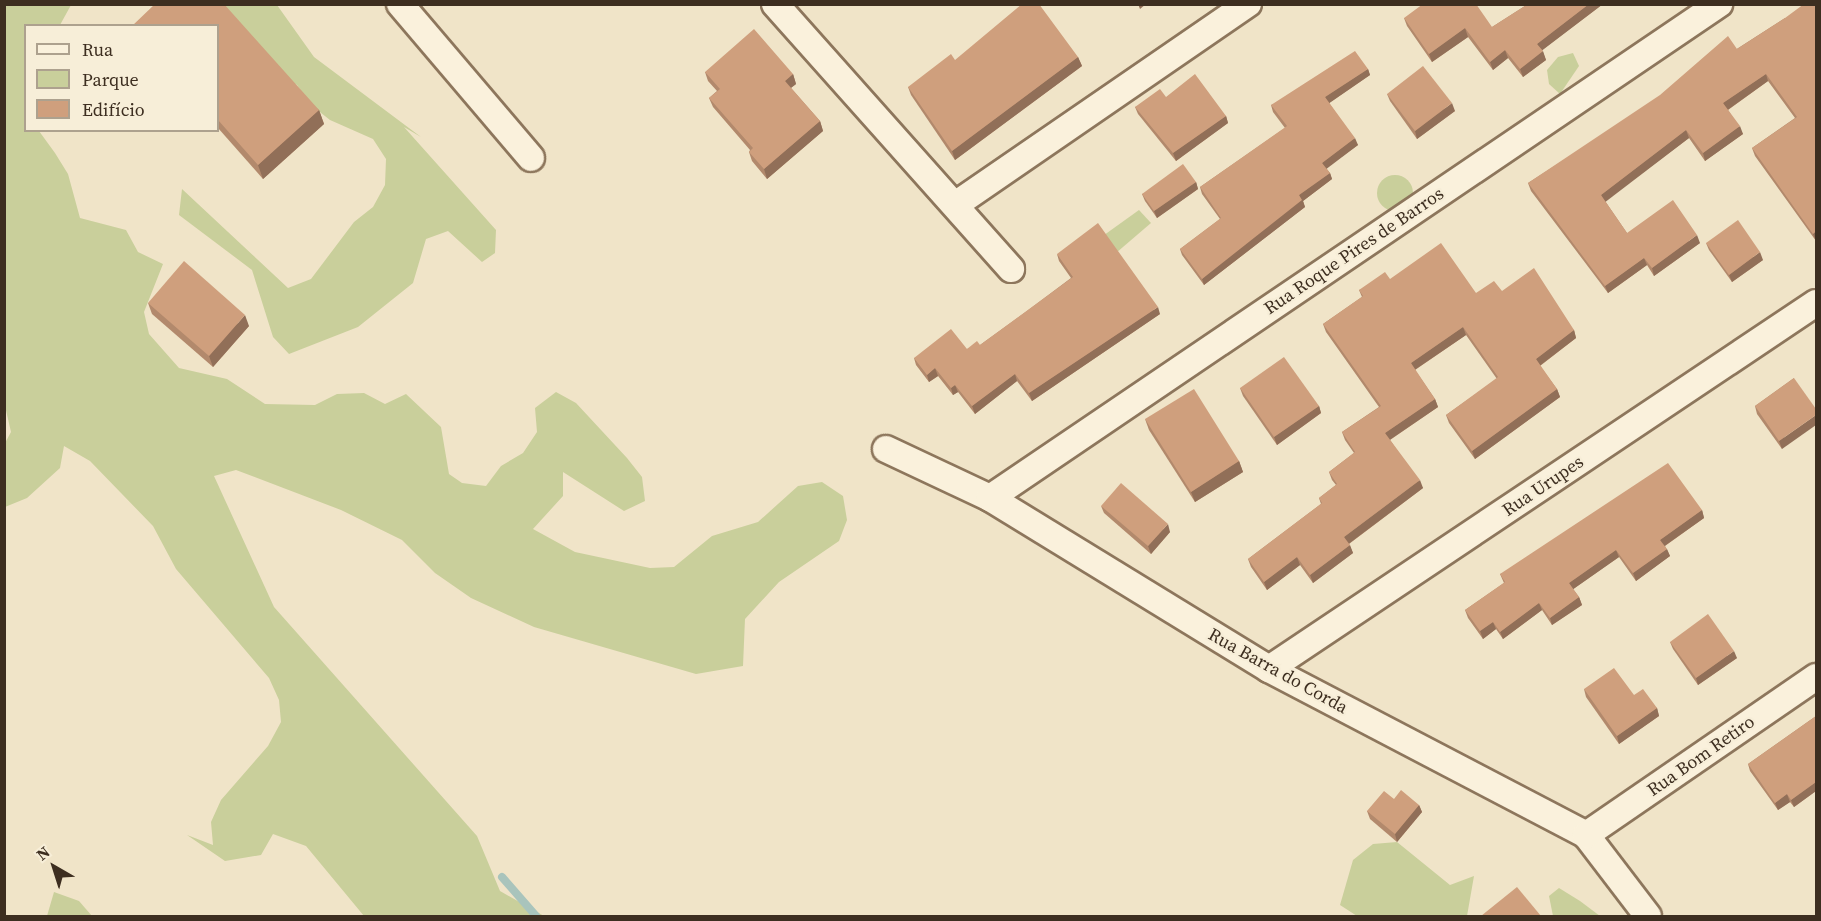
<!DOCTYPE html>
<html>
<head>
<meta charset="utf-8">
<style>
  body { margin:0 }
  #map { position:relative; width:1821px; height:921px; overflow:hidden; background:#f0e4c8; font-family:"Source Serif 4",serif }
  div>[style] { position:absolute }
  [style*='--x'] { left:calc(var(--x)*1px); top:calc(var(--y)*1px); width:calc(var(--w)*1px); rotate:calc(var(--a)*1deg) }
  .green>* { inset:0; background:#c9cf9b }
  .round { border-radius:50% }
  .stream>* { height:8px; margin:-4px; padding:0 4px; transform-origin:4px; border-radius:4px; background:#a9c4bc }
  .roads { filter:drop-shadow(2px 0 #8d765c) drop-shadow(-2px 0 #8d765c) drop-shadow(0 2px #8d765c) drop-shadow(0 -2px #8d765c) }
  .street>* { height:26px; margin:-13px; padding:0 13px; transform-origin:13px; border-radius:13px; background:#faf1dc }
  .wall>* { inset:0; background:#b2896c }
  .shaded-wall>* { inset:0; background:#916f58 }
  .building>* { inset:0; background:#cf9f7d }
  span { translate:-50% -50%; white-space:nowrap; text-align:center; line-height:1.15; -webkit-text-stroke:4.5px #f7eed8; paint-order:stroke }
  .street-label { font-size:18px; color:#3d2e20 }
  .frame { position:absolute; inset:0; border:6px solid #3d2e20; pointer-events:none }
  .legend { position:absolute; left:24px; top:24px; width:195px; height:108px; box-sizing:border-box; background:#f7eed8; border:2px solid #ada18e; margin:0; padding:8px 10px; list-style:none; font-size:18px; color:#3d2e20 }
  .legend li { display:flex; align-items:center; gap:12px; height:30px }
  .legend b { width:30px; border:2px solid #ada18e }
  .north { position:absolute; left:24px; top:837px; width:60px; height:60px; -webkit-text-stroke:4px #f7eed8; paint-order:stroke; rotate:321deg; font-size:16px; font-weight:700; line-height:24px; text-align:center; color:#3d2e20 }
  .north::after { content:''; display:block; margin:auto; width:21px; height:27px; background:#3d2e20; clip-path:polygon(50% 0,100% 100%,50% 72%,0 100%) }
</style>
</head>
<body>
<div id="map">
  <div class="green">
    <div style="clip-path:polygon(5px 5px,71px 5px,60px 25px,26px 26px,26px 130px,39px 131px,55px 153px,68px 174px,80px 218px,126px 230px,138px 252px,163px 264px,144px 312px,149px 334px,179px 368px,227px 379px,265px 404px,315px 405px,337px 394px,364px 393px,385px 404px,406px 394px,441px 427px,449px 474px,462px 483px,486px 486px,501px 466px,523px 453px,537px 432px,535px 408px,556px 392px,576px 403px,627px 458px,642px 477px,645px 501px,624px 511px,563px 472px,563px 496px,533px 529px,575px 552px,650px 568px,674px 567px,712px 536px,758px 522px,798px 486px,822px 482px,843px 496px,847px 520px,839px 541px,779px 582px,745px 619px,743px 666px,696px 674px,534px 627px,471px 598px,435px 573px,402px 540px,341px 510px,236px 470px,214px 476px,274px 607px,477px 836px,500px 891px,544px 916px,364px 916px,306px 846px,273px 834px,261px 855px,225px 861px,187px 835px,213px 845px,211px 822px,221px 800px,268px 746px,281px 722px,279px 700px,269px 678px,176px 569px,153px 526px,90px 461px,64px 446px,60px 468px,27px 498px,5px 507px,5px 443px,11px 432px,5px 406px)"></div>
    <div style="clip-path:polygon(206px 5px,277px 5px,314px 57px,421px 137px,404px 127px,496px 230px,495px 253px,482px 262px,448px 231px,426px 239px,413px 283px,358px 327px,289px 354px,273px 337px,252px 270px,179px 215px,182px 189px,288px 288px,311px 279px,354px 222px,373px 207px,385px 185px,386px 159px,373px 139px,330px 120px,311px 105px,297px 85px,277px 73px)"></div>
    <div style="clip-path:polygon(1573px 53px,1579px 66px,1560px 94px,1549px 84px,1547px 70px,1558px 57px)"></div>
    <div class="round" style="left:1377px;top:175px;width:36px;height:36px"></div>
    <div style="clip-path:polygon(1139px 210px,1151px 223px,1116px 253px,1100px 238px)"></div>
    <div style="clip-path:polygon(1397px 842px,1450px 885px,1474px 876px,1467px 916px,1357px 916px,1340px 905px,1353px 860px,1373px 844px)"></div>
    <div style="clip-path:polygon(1559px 888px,1580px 901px,1600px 916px,1553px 916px,1549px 896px)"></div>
    <div style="clip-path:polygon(54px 892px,79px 901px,92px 916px,47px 916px)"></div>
  </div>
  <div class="stream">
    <div style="--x:502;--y:877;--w:52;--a:48.9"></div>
  </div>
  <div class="roads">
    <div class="street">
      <div style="--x:400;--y:4;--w:202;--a:49.6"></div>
      <div style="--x:775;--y:4;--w:355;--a:48.3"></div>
      <div style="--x:958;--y:203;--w:352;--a:-34.5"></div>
      <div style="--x:886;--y:449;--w:115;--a:25.2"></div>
      <div style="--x:990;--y:498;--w:327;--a:31.5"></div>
      <div style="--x:1269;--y:669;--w:358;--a:27.6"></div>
      <div style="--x:1586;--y:835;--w:102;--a:52.6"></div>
      <div style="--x:990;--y:498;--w:881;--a:-34.12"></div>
      <div style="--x:1269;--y:669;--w:658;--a:-33.79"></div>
      <div style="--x:1586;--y:835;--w:279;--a:-34.5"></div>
    </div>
  </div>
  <div class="wall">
    <div style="clip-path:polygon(1528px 4px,1603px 4px,1542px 50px,1546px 60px,1523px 77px,1508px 58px,1493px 70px,1468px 37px,1432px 62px,1407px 26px,1404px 18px,1492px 27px)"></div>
    <div style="clip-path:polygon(1785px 18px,1816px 241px,1755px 156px,1752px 148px,1795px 118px,1768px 81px,1728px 110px,1743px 134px,1705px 161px,1689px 138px,1605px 201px,1627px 233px,1700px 243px,1654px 276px,1647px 265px,1608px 293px,1531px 191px,1528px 183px)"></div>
    <div style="clip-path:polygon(218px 26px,319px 110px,324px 124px,263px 179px,218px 128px)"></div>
    <div style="clip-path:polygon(1078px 57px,1082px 66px,955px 160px,911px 95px,908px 87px)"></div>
    <div style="clip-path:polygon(1368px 69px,1370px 75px,1329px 103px,1358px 145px,1326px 168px,1330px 173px,1332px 179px,1303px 201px,1305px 207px,1204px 285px,1182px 255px,1180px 249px,1220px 219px,1202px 194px,1200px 187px,1285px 128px,1273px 112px,1271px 105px)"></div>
    <div style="clip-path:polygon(705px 72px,793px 74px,796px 84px,791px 88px,820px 121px,823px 131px,767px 179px,752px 161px,749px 152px,750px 150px,713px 107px,709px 98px,717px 91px,708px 81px)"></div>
    <div style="clip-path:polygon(1387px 94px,1455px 111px,1417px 139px,1390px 101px)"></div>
    <div style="clip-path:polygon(1166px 97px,1226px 116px,1228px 123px,1176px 161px,1138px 114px,1135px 107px)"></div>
    <div style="clip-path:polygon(1196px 182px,1198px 189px,1157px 218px,1145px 201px,1142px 194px)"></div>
    <div style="clip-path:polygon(1706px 243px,1763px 260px,1732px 282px,1709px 250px)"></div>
    <div style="clip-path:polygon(1057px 254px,1160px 314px,1032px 401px,1017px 381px,975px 414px,958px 392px,953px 395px,938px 376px,929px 382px,916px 365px,914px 358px,967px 349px,980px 345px,1027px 311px,1071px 278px,1059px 261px)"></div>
    <div style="clip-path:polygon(1390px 279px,1476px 293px,1502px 291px,1574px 330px,1576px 338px,1540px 366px,1557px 389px,1560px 397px,1475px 459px,1449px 423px,1446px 415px,1497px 379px,1466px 335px,1415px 370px,1435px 399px,1438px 407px,1390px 440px,1423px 488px,1349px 544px,1353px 553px,1313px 583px,1300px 565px,1267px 590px,1251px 567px,1248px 559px,1321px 504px,1319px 498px,1336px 485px,1332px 480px,1329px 472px,1354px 453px,1345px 440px,1342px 432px,1379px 407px,1326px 332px,1323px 324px,1362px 297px,1359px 290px)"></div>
    <div style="clip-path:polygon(148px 303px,249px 326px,213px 367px,152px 314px)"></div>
    <div style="clip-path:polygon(1794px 378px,1782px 449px,1757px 414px,1755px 406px)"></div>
    <div style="clip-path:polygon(1240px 388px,1319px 406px,1321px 413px,1277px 445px,1243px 396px)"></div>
    <div style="clip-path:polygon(1145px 419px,1239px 461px,1243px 472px,1195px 502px,1149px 430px)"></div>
    <div style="clip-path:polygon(1101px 506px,1170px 532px,1151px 554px,1104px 513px)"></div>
    <div style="clip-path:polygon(1702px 510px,1704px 518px,1665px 546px,1670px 556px,1636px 581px,1619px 557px,1573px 589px,1579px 597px,1582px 605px,1552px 625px,1542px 610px,1503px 639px,1496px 629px,1483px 639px,1468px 618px,1465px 610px,1504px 583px,1500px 574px)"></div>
    <div style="clip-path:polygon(1670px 642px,1737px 658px,1698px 685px,1673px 649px)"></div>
    <div style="clip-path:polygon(1584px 689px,1634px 695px,1657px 708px,1659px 716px,1619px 744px,1586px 697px)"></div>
    <div style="clip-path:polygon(1816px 716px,1816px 791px,1794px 807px,1790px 802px,1778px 810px,1750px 771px,1748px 764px)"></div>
    <div style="clip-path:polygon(1419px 805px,1422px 812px,1397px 842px,1370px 819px,1367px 811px)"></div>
  </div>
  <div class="shaded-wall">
    <div style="clip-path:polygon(1138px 4px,1146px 4px,1140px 9px)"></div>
    <div style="clip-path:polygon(1589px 4px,1603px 4px,1540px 52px,1537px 44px)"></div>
    <div style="clip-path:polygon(1465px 28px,1468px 37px,1432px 62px,1429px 54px)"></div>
    <div style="clip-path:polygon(1505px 50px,1508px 58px,1493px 70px,1490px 62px)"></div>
    <div style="clip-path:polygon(1543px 51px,1546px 60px,1523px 77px,1520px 69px)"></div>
    <div style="clip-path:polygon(1078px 57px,1082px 66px,955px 160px,952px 151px)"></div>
    <div style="clip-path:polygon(1368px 69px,1370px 75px,1328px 104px,1325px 97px)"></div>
    <div style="clip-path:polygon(793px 74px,796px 84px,788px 90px,785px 81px)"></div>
    <div style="clip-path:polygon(1766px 74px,1768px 81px,1726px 111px,1723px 103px)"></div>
    <div style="clip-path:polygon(1452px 103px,1455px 111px,1417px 139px,1415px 131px)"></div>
    <div style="clip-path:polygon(319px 110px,324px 124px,263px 179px,258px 165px)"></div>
    <div style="clip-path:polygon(1226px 116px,1228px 123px,1176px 161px,1173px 153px)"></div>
    <div style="clip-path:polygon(820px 121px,823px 131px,767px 179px,764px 169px)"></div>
    <div style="clip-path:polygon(1740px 126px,1743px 134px,1705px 161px,1703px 153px)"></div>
    <div style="clip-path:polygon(1686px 130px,1689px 138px,1604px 203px,1601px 195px)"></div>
    <div style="clip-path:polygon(1355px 138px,1358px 145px,1325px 170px,1322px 163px)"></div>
    <div style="clip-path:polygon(1330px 173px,1332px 179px,1303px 201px,1305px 207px,1204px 285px,1202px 279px,1299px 195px)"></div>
    <div style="clip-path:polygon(1196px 182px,1198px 189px,1157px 218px,1154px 211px)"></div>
    <div style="clip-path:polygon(1816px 231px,1816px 241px,1813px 234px)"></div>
    <div style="clip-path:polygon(1697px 235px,1700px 243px,1654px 276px,1652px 268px)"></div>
    <div style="clip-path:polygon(1760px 252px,1763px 260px,1732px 282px,1729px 275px)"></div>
    <div style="clip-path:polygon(1644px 258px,1647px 265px,1608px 293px,1605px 286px)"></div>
    <div style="clip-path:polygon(1158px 307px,1160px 314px,1032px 401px,1029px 393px)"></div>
    <div style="clip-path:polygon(245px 315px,249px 326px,213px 367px,209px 356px)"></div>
    <div style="clip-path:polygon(1463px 327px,1466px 335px,1413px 371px,1411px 363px)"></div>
    <div style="clip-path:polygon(1574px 330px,1576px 338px,1538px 367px,1536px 359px)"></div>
    <div style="clip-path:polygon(935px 368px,938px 376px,929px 382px,927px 375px)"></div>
    <div style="clip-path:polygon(1015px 374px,1017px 381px,975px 414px,972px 406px)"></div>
    <div style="clip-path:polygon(955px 385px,958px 392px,953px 395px,951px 388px)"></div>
    <div style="clip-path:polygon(1557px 389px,1560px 397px,1475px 459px,1472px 451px)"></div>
    <div style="clip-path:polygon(1435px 399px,1438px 407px,1388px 441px,1385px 433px)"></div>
    <div style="clip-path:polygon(1319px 406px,1321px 413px,1277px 445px,1274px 437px)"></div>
    <div style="clip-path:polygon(1816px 415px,1816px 425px,1782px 449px,1779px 441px)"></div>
    <div style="clip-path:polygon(1239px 461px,1243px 472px,1195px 502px,1191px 492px)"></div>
    <div style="clip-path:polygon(1420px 480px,1423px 488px,1347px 545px,1344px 537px)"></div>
    <div style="clip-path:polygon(1702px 510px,1704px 518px,1663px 547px,1660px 540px)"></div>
    <div style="clip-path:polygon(1168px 524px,1170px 532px,1151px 554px,1148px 546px)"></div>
    <div style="clip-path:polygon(1350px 545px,1353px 553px,1313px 583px,1310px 575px)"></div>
    <div style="clip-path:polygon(1667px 549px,1670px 556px,1636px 581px,1633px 573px)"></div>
    <div style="clip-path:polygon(1616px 550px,1619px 557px,1572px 590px,1569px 583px)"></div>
    <div style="clip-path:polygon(1297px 557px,1300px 565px,1267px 590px,1264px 582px)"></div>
    <div style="clip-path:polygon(1579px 597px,1582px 605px,1552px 625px,1550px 618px)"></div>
    <div style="clip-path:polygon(1539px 603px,1542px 610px,1503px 639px,1500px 632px)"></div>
    <div style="clip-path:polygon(1493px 622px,1496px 629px,1483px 639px,1480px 631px)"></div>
    <div style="clip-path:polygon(1734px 651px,1737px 658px,1698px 685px,1696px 678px)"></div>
    <div style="clip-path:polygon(1657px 708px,1659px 716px,1619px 744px,1617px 736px)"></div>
    <div style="clip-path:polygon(1816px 782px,1816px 791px,1794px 807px,1791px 800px)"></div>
    <div style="clip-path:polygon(1787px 794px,1790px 802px,1778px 810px,1775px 803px)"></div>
    <div style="clip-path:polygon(1419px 805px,1422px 812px,1397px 842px,1395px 834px)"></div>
  </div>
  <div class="building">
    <div style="clip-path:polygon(155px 4px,224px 4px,319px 110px,258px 165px,218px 120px,218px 26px,132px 26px)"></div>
    <div style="clip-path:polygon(1022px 4px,1039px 4px,1078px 57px,952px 151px,908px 87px,951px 54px,955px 60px)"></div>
    <div style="clip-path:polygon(1423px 4px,1476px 4px,1492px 27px,1528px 4px,1589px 4px,1537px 44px,1543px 51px,1520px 69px,1505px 50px,1490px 62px,1465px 28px,1429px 54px,1404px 18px)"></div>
    <div style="clip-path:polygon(1804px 4px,1816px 4px,1816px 231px,1813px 234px,1752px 148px,1797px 117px,1766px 74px,1723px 103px,1740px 126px,1703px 153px,1686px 130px,1601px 195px,1627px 233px,1673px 200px,1697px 235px,1652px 268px,1644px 258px,1605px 286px,1528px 183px,1660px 95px,1728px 36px,1737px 49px,1785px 18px)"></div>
    <div style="clip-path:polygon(754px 29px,793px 74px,785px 81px,820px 121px,764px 169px,749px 152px,753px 148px,709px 98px,720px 89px,705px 72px)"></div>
    <div style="clip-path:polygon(1355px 51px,1368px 69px,1325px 97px,1355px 138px,1322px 163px,1330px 173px,1299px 195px,1302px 200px,1202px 279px,1180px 249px,1221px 218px,1200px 187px,1287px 126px,1271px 105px)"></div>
    <div style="clip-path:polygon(1423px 66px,1452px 103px,1415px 131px,1387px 94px)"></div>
    <div style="clip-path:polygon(1195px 74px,1226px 116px,1173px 153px,1135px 107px,1160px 89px,1166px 97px)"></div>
    <div style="clip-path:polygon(1183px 164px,1196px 182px,1154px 211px,1142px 194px)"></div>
    <div style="clip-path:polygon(1738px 220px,1760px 252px,1729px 275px,1706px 243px)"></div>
    <div style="clip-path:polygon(1098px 223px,1158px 307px,1029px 393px,1015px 374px,972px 406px,955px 385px,951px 388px,935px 368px,927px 375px,914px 358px,951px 329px,967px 349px,977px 341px,980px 345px,1073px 277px,1057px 254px)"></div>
    <div style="clip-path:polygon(1441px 243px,1476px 293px,1494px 281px,1502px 291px,1534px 268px,1574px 330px,1536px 359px,1557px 389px,1472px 451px,1446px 415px,1498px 377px,1463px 327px,1411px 363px,1435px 399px,1385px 433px,1420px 480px,1344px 537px,1350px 545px,1310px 575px,1297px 557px,1264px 582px,1248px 559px,1322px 503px,1319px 498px,1337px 484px,1329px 472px,1355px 452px,1342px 432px,1381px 406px,1323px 324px,1363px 296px,1359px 290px,1385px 272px,1390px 279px)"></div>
    <div style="clip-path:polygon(184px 261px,245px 315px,209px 356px,148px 303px)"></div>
    <div style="clip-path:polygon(1284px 357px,1319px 406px,1274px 437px,1240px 388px)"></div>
    <div style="clip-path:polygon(1794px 378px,1816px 409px,1816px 415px,1779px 441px,1755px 406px)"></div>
    <div style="clip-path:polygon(1194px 389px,1239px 461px,1191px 492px,1145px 419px)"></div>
    <div style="clip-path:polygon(1668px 463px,1702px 510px,1660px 540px,1667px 549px,1633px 573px,1616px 550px,1569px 583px,1579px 597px,1550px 618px,1539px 603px,1500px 632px,1493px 622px,1480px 631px,1465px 610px,1505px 582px,1500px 574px)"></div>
    <div style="clip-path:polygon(1121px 483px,1168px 524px,1148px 546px,1101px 506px)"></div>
    <div style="clip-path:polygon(1708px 614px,1734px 651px,1696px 678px,1670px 642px)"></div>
    <div style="clip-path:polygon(1614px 668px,1634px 695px,1643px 689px,1657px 708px,1617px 736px,1584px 689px)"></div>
    <div style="clip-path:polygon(1816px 716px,1816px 782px,1791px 800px,1787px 794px,1775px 803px,1748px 764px)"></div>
    <div style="clip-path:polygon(1401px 790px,1419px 805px,1395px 834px,1367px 811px,1384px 791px,1394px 799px)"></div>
    <div style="clip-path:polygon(1517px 887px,1541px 916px,1481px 916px)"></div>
  </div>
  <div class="street-label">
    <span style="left:1354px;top:251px;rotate:-34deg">Rua Roque Pires de Barros</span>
    <span style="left:1543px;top:486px;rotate:-34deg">Rua Urupes</span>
    <span style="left:1278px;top:671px;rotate:29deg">Rua Barra do Corda</span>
    <span style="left:1701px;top:756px;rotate:-35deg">Rua Bom Retiro</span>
  </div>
  <div class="frame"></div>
  <ul class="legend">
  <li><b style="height:8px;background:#faf1dc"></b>Rua</li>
  <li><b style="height:16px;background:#c9cf9b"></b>Parque</li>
  <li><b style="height:16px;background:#cf9f7d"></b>Edifício</li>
  </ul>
  <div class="north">N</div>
</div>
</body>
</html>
